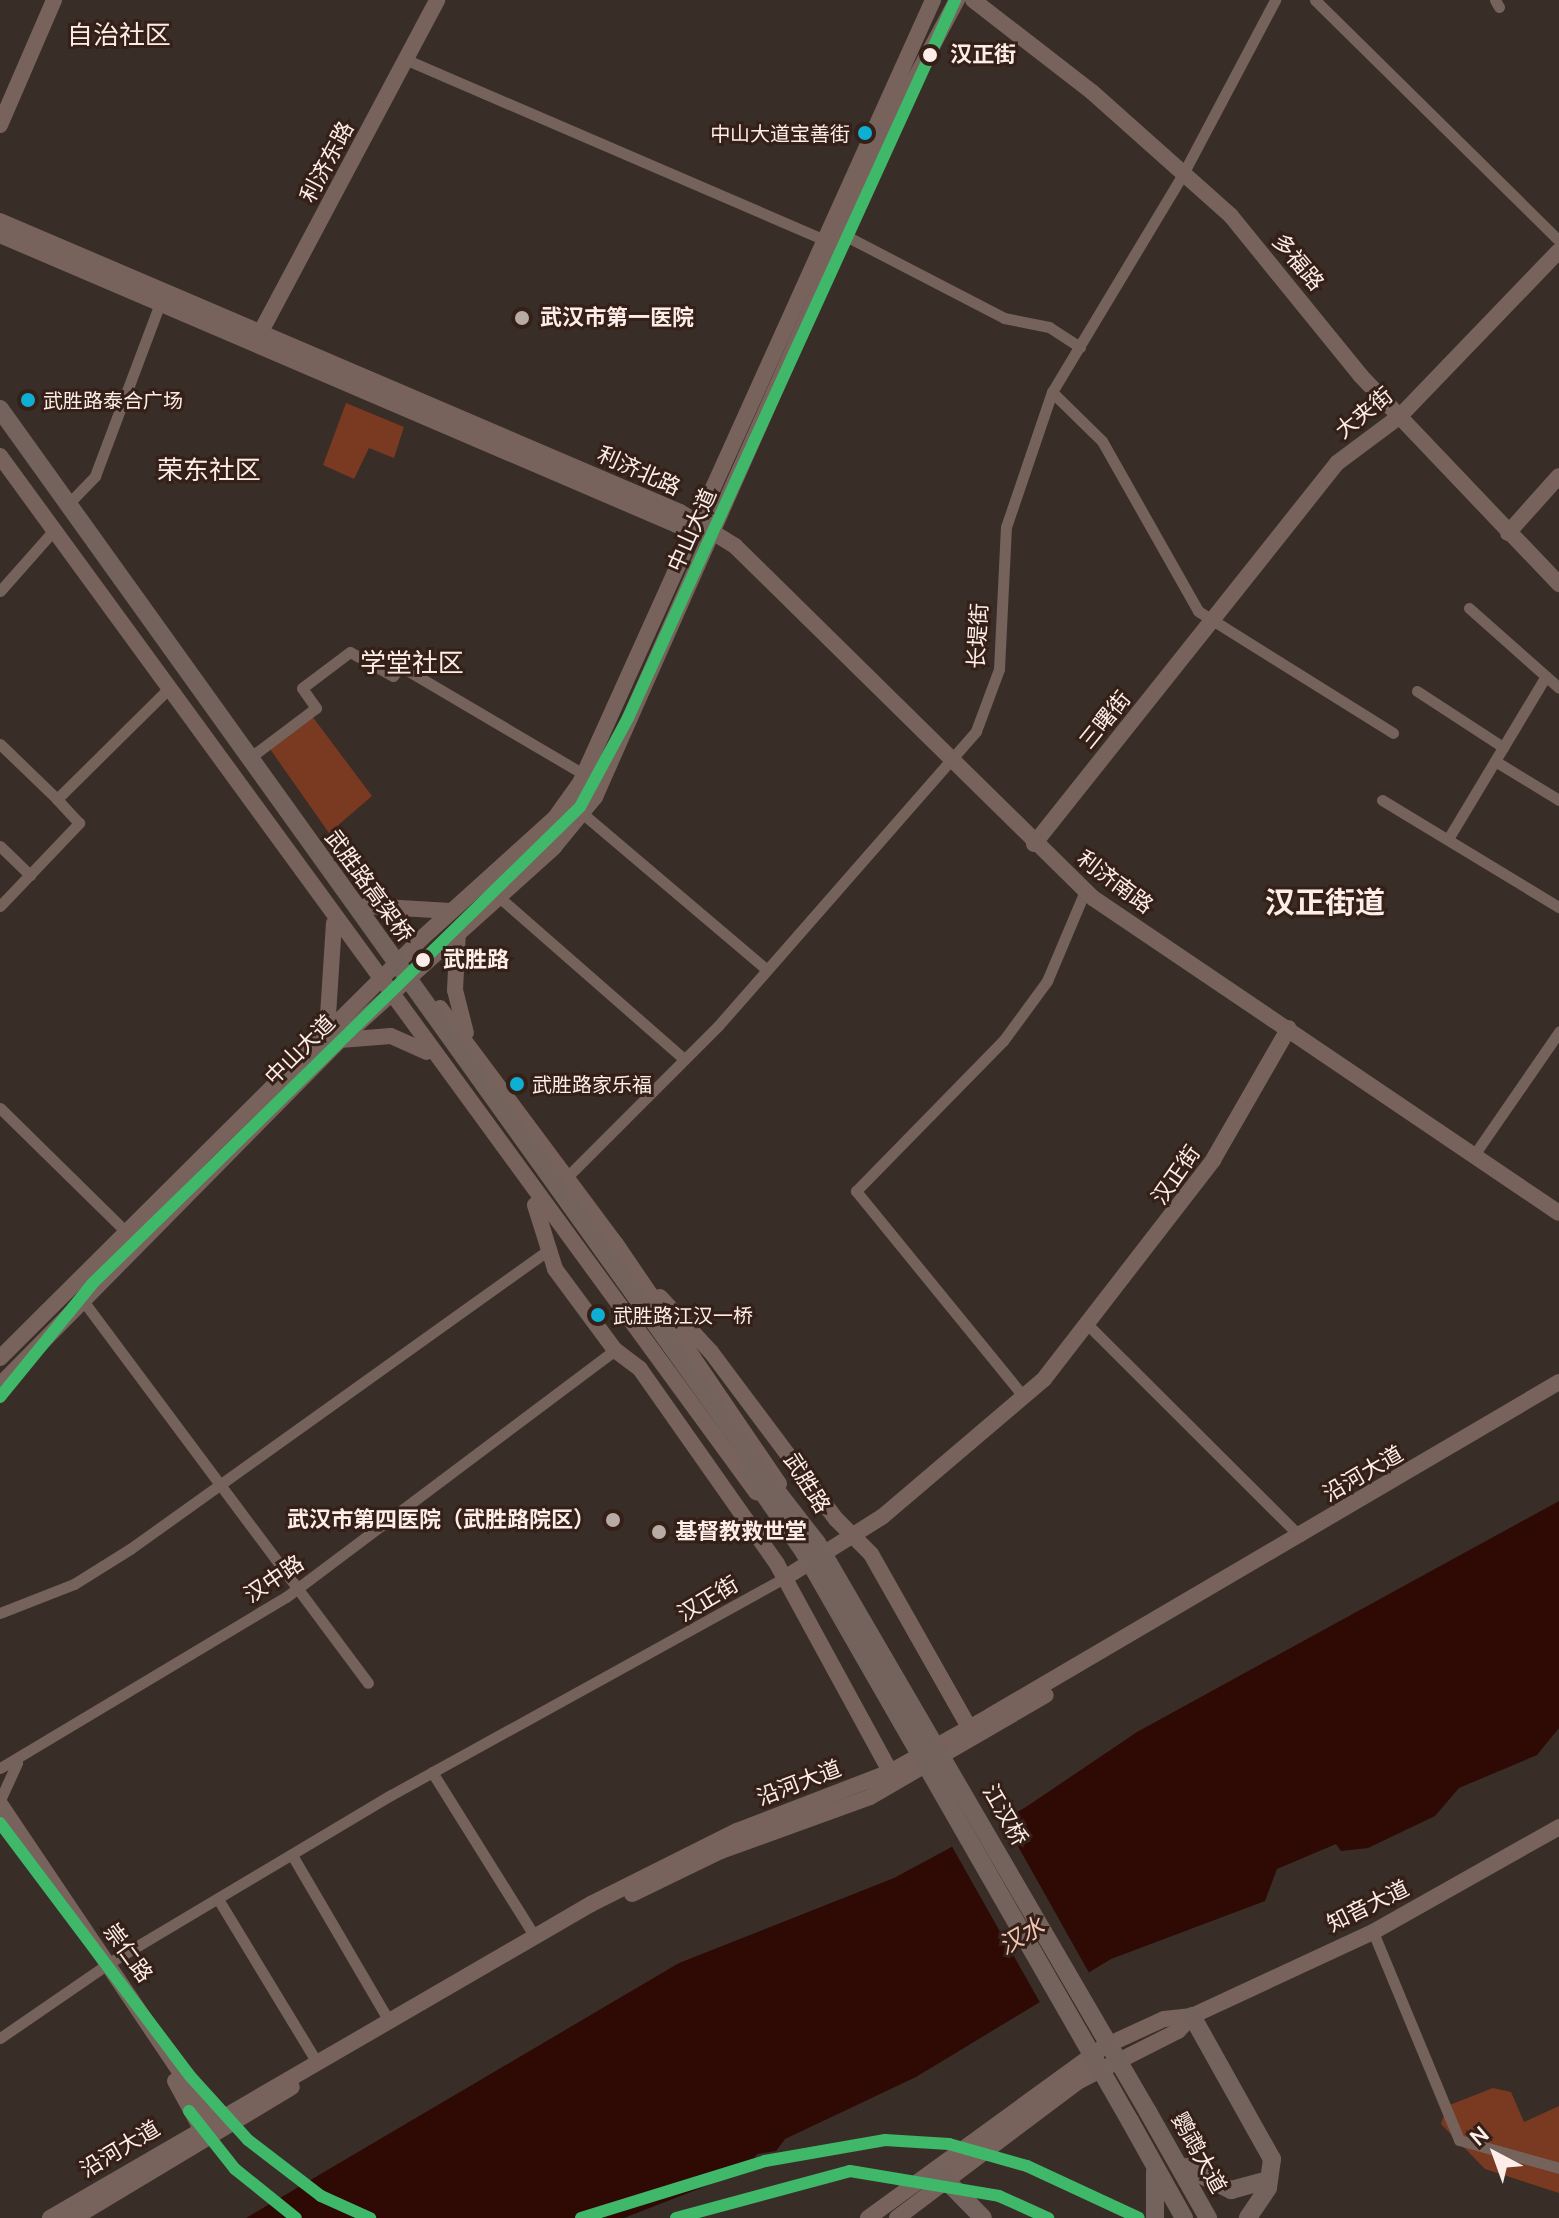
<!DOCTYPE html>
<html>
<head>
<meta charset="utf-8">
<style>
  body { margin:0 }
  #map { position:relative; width:1559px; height:2218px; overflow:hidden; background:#392d28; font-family:Manrope,"Noto Sans SC",sans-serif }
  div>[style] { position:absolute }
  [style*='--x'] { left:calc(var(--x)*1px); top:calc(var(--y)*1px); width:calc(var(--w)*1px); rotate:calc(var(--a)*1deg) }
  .green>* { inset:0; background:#7a3921 }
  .water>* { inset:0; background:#2f0a04 }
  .pier>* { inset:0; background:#392d28 }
  .street>* { height:11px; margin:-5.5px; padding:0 5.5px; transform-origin:5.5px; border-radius:5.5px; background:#74625b }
  .secondary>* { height:16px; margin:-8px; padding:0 8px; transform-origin:8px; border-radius:8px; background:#77635c }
  .primary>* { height:18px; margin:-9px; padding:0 9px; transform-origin:9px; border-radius:9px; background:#74635c }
  .primary-bridge>* { height:18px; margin:-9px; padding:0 9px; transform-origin:9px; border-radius:9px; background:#74635c }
  .metro-1>* { height:12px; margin:-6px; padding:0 6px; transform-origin:6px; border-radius:6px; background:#40b86a }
  .dots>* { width:22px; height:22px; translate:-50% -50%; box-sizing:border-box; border:4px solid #352018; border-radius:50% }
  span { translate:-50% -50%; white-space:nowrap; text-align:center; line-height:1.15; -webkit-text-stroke:6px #352018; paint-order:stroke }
  .bus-label { font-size:20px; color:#fcede8 }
  .right { translate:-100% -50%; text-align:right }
  .left { translate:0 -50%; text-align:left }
  .stop-label { font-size:22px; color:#fcede8; font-weight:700 }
  .street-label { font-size:22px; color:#fcede8 }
  .poi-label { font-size:22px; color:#fcede8; font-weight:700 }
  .water-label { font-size:24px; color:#f5c6b5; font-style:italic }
  .quarter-label { font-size:26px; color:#fcede8 }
  .district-label { font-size:30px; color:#fcede8; font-weight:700 }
  .north { position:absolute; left:1455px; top:2114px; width:80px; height:80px; -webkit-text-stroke:6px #352018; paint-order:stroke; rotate:319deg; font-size:22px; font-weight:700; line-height:32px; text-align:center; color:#fcede8 }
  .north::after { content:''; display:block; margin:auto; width:28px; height:36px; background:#fcede8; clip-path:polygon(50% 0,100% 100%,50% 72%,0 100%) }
</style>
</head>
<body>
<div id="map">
  <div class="green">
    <div style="clip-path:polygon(346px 403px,404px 427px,394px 458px,369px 448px,354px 479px,323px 465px)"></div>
    <div style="clip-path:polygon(312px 716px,372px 796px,329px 833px,270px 749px)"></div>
    <div style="clip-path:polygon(1493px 2088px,1511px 2092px,1524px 2122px,1559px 2106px,1559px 2193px,1485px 2169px,1441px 2124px,1447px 2106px)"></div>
  </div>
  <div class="water">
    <div style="clip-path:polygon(1559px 1501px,1559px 1728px,1537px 1755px,1459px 1788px,1435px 1816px,1368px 1848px,1341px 1851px,1336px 1844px,1277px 1869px,1265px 1901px,1111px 1959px,916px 2077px,785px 2139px,776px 2151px,757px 2154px,747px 2170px,624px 2218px,246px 2218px,679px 1963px,894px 1878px,1026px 1807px,1137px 1732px)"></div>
  </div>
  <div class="pier">
    <div style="clip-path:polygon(1001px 1816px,1092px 1978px,1042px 2006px,950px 1843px)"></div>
  </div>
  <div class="street">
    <div style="--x:1315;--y:0;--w:343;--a:44.6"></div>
    <div style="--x:1495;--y:0;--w:8;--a:60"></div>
    <div style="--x:407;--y:60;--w:453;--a:23.3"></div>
    <div style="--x:846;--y:236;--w:178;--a:27.4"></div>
    <div style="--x:1004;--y:318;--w:46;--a:11.3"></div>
    <div style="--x:1049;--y:327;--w:37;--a:33"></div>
    <div style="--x:1052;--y:392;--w:70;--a:44.4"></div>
    <div style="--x:1102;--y:441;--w:195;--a:60.5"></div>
    <div style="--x:1198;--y:611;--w:230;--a:32"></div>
    <div style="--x:73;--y:499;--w:32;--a:-46"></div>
    <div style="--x:95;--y:476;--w:185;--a:-69.4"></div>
    <div style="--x:0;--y:591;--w:80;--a:-48.5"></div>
    <div style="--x:1469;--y:608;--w:120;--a:41.6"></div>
    <div style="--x:1417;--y:691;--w:103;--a:33.1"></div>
    <div style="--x:0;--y:744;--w:79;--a:44"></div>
    <div style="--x:256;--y:753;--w:75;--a:-36.9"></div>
    <div style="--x:316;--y:708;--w:24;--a:-125"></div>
    <div style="--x:302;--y:688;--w:60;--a:-36.9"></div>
    <div style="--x:350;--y:652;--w:49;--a:29.2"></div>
    <div style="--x:393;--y:676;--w:12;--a:-55"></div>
    <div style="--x:400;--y:666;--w:215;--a:30.5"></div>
    <div style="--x:1495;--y:761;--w:75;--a:31.4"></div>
    <div style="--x:1382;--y:800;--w:207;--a:31.2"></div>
    <div style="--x:582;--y:813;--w:241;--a:40.3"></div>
    <div style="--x:1448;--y:839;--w:190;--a:-59"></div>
    <div style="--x:0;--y:846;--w:42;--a:44"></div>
    <div style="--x:499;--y:897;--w:246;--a:41.2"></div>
    <div style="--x:0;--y:906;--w:115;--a:-46.4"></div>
    <div style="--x:79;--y:823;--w:33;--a:-133"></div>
    <div style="--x:57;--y:799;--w:155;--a:-44.7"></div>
    <div style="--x:0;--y:1108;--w:175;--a:44.5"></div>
    <div style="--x:1474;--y:1155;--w:150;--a:-55.4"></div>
    <div style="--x:567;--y:1177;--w:214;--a:-45"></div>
    <div style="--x:718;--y:1026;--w:392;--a:-48.8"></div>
    <div style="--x:976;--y:731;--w:66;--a:-69.6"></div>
    <div style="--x:999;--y:669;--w:142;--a:-87.2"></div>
    <div style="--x:1006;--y:527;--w:143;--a:-71.2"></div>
    <div style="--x:1052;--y:392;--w:257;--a:-59"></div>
    <div style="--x:1184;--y:172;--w:195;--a:-62.1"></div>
    <div style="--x:84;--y:1302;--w:475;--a:53.3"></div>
    <div style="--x:1089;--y:1326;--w:298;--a:44.9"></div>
    <div style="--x:1024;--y:1397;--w:266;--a:-129.2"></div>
    <div style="--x:856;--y:1191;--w:210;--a:-45.6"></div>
    <div style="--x:1003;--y:1041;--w:74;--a:-53.7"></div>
    <div style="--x:1047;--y:981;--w:98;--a:-67.1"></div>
    <div style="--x:0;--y:1613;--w:79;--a:-21.4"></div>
    <div style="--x:74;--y:1584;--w:66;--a:-32"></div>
    <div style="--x:130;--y:1549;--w:513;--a:-35.55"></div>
    <div style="--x:0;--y:1768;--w:333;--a:-30.9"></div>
    <div style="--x:286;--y:1597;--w:411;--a:-36.9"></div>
    <div style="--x:432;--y:1772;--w:192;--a:58"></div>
    <div style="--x:0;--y:1800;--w:41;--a:-65.3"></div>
    <div style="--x:292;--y:1855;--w:190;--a:59.7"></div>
    <div style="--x:218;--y:1899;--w:189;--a:58.8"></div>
    <div style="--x:1373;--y:1932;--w:225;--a:67.5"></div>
    <div style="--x:1459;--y:2140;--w:104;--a:15.6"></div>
    <div style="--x:0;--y:2038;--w:132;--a:-34.5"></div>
    <div style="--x:109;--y:1963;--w:328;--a:-30.8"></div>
    <div style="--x:391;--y:1795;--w:448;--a:-28.9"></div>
  </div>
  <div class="secondary">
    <div style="--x:973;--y:0;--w:150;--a:37.7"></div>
    <div style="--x:1092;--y:92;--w:186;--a:41.7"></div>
    <div style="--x:1231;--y:216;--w:205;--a:50.9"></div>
    <div style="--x:1360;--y:375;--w:289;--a:46.4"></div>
    <div style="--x:0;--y:125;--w:136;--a:-66.6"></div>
    <div style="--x:0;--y:221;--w:740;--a:23.17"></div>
    <div style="--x:680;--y:512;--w:65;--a:31.7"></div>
    <div style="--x:735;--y:546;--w:502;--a:44.52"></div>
    <div style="--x:1093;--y:898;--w:562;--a:34.06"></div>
    <div style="--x:0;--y:235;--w:736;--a:23.19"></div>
    <div style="--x:677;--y:525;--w:19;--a:3"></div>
    <div style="--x:257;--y:339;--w:384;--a:-62"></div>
    <div style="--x:0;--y:456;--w:1283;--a:53.88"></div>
    <div style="--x:1508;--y:533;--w:76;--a:-48.2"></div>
    <div style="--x:1034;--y:844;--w:487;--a:-51.5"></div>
    <div style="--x:1337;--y:463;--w:79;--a:-36.7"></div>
    <div style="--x:1400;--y:416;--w:229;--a:-46.1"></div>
    <div style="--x:366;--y:906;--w:85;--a:3.4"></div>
    <div style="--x:458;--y:931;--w:59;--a:92.9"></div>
    <div style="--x:455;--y:990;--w:44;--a:75.7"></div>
    <div style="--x:440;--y:1008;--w:294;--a:53.3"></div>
    <div style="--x:616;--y:1244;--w:290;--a:55.8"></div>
    <div style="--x:327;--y:1031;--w:108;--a:-86.3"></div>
    <div style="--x:340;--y:1040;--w:51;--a:-4.5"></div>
    <div style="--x:391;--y:1036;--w:39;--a:24"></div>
    <div style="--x:535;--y:1205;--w:67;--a:72.6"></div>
    <div style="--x:555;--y:1269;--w:101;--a:53.5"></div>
    <div style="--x:615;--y:1350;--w:31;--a:37"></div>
    <div style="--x:640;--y:1369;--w:238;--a:54.9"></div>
    <div style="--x:777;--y:1564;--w:246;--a:61.4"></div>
    <div style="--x:660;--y:1297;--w:75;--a:47.2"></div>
    <div style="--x:711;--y:1352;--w:209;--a:53.2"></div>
    <div style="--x:836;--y:1519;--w:49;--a:45"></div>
    <div style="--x:871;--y:1554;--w:207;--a:60.5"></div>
    <div style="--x:0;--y:1358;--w:595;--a:-44.86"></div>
    <div style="--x:422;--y:938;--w:179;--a:-42.1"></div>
    <div style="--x:555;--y:818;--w:43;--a:-54.5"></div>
    <div style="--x:580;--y:783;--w:859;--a:-65.73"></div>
    <div style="--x:0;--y:1385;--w:484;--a:-45.4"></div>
    <div style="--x:340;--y:1040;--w:288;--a:-42"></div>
    <div style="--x:554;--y:847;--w:65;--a:-50.6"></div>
    <div style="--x:595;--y:797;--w:761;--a:-66.13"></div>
    <div style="--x:903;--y:101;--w:115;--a:-61.9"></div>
    <div style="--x:783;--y:1579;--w:117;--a:-32.1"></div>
    <div style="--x:882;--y:1517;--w:213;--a:-40.4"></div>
    <div style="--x:1044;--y:1379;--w:277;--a:-52.3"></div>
    <div style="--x:1213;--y:1160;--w:152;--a:-60.1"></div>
    <div style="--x:0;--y:1804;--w:389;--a:56.1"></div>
    <div style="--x:632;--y:1894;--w:99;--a:-25.8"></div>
    <div style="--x:721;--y:1851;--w:158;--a:-19.9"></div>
    <div style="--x:870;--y:1797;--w:203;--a:-30.1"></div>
    <div style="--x:175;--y:2081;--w:60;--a:61.3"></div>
    <div style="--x:50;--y:2218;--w:626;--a:-30.13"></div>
    <div style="--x:591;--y:1904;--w:163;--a:-26.6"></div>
    <div style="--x:737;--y:1831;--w:164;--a:-21.1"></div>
    <div style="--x:890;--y:1772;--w:115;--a:-29.2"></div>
    <div style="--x:990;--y:1716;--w:660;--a:-30.41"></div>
    <div style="--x:74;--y:2218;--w:254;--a:-31"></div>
    <div style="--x:868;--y:2218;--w:291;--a:-36"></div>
    <div style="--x:1103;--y:2047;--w:67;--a:-24.7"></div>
    <div style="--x:1164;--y:2019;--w:28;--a:-6"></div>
    <div style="--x:1192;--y:2016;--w:200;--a:-24.9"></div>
    <div style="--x:1373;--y:1932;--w:214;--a:-29.4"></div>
    <div style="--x:897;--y:2218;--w:228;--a:-37"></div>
    <div style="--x:1079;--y:2081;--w:111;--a:-26.8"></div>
    <div style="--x:1178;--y:2031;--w:21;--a:-47"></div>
  </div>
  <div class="primary">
    <div style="--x:758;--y:1467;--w:96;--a:52.2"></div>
    <div style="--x:750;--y:1474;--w:95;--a:55.3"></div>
    <div style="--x:1192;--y:2016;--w:164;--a:60.8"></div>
    <div style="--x:1272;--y:2159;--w:29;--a:98"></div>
    <div style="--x:1268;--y:2188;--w:36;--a:124"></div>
    <div style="--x:1148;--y:2112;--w:122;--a:60.5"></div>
    <div style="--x:1130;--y:2121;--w:111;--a:60.9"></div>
    <div style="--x:1186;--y:2167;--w:51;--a:27.1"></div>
    <div style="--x:1231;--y:2190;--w:39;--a:-15"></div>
    <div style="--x:936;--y:2170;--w:67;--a:45.6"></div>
    <div style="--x:1155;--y:2172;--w:46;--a:90"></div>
  </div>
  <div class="primary-bridge">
    <div style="--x:0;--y:409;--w:1302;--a:54.38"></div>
    <div style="--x:817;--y:1543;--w:658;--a:59.81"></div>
    <div style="--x:804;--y:1552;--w:656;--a:60.19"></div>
  </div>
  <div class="metro-1">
    <div style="--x:0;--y:1397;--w:146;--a:-50.8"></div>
    <div style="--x:92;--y:1284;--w:682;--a:-44.35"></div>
    <div style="--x:580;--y:807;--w:101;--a:-61.7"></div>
    <div style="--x:628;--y:718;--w:789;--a:-65.51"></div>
    <div style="--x:0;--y:1823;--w:316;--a:53.1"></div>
    <div style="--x:190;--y:2076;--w:86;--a:47.8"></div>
    <div style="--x:248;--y:2140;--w:92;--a:37.5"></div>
    <div style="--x:321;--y:2196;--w:54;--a:24.2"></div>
    <div style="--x:189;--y:2111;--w:74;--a:51.6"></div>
    <div style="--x:235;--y:2169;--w:78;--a:38.8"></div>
    <div style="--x:581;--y:2218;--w:193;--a:-17.2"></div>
    <div style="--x:765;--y:2161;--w:122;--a:-9.9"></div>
    <div style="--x:885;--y:2140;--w:64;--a:3.6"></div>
    <div style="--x:949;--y:2144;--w:81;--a:15.8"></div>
    <div style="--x:1027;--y:2166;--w:123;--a:24.9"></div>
    <div style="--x:676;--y:2218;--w:180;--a:-15.1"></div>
    <div style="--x:850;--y:2171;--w:151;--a:9.5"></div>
    <div style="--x:999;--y:2196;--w:54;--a:24.2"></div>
  </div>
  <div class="dots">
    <div style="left:930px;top:55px;background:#fcede8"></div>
    <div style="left:865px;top:133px;background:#0dafd3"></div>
    <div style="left:522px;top:318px;background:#b8aaa5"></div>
    <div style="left:28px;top:400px;background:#0dafd3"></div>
    <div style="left:423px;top:960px;background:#fcede8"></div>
    <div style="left:517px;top:1084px;background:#0dafd3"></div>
    <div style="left:598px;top:1315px;background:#0dafd3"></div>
    <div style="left:613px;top:1520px;background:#b8aaa5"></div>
    <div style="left:659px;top:1532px;background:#b8aaa5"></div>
  </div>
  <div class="bus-label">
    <span class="right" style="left:850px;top:133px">中山大道宝善街</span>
    <span class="left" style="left:43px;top:400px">武胜路泰合广场</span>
    <span class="left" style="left:532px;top:1084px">武胜路家乐福</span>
    <span class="left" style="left:613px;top:1315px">武胜路江汉一桥</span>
  </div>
  <div class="stop-label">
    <span class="left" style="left:950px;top:55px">汉正街</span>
    <span class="left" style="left:443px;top:960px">武胜路</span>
  </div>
  <div class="street-label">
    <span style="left:327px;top:162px;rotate:-62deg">利济东路</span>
    <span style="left:1298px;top:262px;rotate:50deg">多福路</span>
    <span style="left:1364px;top:413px;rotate:-39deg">大夹街</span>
    <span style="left:639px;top:471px;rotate:24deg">利济北路</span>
    <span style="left:692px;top:530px;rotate:-66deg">中山大道</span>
    <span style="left:978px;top:636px;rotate:-87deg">长堤街</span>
    <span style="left:1105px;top:720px;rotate:-51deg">三曙街</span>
    <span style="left:1115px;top:882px;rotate:37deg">利济南路</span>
    <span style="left:369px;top:886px;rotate:54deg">武胜路高架桥</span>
    <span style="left:300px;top:1050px;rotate:-45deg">中山大道</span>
    <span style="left:1176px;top:1175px;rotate:-55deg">汉正街</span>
    <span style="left:1363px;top:1474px;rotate:-30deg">沿河大道</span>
    <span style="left:807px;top:1483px;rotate:58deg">武胜路</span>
    <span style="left:274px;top:1579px;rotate:-34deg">汉中路</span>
    <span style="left:708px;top:1599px;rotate:-31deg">汉正街</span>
    <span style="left:799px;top:1783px;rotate:-21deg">沿河大道</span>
    <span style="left:1005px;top:1815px;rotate:60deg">江汉桥</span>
    <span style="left:1368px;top:1906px;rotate:-26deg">知音大道</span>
    <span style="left:128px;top:1953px;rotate:54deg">崇仁路</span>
    <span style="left:120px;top:2149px;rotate:-31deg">沿河大道</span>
    <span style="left:1199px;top:2153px;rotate:61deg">鹦鹉大道</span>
  </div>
  <div class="poi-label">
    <span class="left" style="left:540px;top:318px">武汉市第一医院</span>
    <span class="right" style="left:595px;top:1520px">武汉市第四医院（武胜路院区）</span>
    <span class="left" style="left:675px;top:1532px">基督教救世堂</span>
  </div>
  <div class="water-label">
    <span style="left:1021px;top:1935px;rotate:-30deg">汉水</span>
  </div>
  <div class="quarter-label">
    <span style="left:119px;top:35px">自治社区</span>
    <span style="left:209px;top:470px">荣东社区</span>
    <span style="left:412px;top:663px">学堂社区</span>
  </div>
  <div class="district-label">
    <span style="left:1325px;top:902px">汉正街道</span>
  </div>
  <div class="north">N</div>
</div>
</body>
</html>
